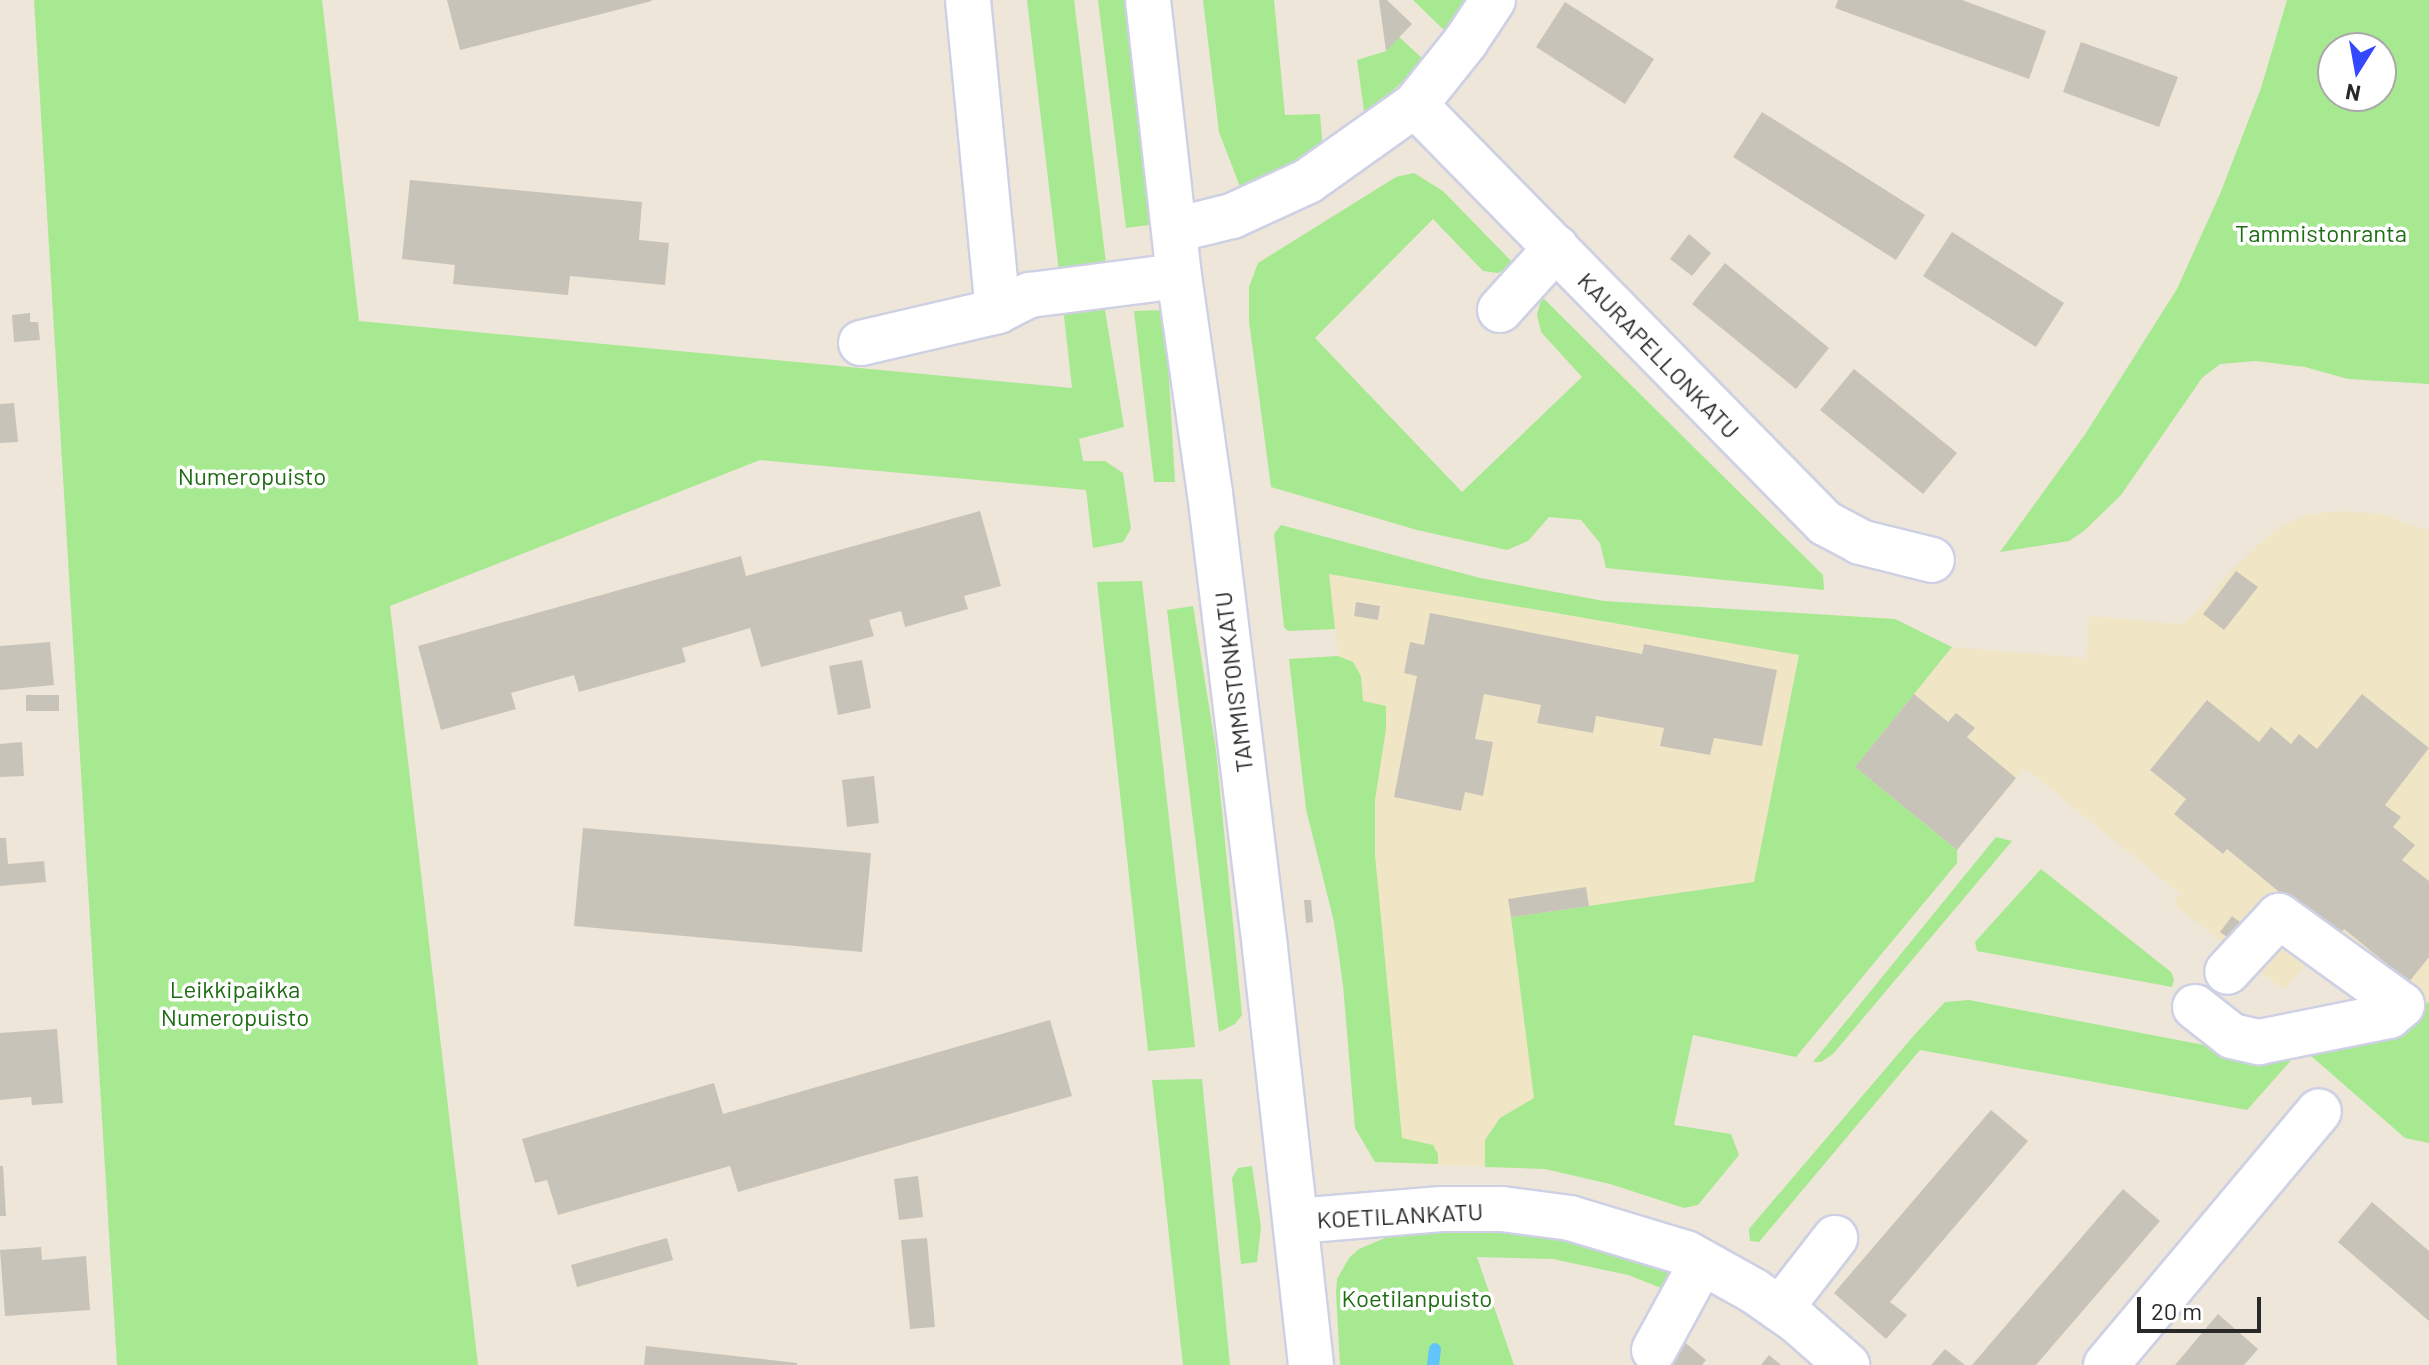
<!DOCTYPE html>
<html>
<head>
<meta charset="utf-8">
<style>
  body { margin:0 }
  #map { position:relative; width:2429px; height:1365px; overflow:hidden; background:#ede6d9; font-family:Barlow,sans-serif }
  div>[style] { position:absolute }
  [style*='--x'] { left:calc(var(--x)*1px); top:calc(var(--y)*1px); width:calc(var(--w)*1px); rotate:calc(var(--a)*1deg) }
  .education>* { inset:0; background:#f0e6c6 }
  .green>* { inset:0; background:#a7e990 }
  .stream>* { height:12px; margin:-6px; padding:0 6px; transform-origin:6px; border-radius:6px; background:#61c5f9 }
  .building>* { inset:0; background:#c8c3b9 }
  .roads { filter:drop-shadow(2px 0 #ced0e4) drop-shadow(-2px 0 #ced0e4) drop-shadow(0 2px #ced0e4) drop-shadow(0 -2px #ced0e4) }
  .minor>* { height:44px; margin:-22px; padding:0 22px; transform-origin:22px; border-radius:22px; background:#fff }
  span { translate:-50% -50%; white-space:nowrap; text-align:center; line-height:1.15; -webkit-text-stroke:7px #fff; paint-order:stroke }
  .park-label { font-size:24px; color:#1e6c13 }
  .street-label { font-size:24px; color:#292929 }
  .north { position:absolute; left:2317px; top:32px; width:80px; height:80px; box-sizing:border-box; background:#fff; border:2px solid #a9a9a9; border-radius:50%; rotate:191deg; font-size:22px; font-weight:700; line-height:32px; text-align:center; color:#292929 }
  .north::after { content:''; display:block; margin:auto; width:28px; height:36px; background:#3449ff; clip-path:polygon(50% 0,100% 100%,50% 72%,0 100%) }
  .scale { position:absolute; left:2137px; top:1297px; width:124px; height:36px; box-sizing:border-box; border:4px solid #292929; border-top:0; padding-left:10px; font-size:24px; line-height:28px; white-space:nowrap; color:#292929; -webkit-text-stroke:6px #fff; paint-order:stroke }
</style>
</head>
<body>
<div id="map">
  <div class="education">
    <div style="clip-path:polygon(2337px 511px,2383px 514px,2429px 531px,2429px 1002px,2400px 1016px,2315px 955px,2284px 990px,2173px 904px,2180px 894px,2025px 768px,1957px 850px,1855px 767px,1952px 647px,2086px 658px,2089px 616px,2182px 624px,2201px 608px,2230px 571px,2277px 528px,2305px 515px)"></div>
    <div style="clip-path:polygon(1328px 574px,1799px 655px,1755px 882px,1511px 917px,1545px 1169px,1422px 1164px,1403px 1154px)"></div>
  </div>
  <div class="green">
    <div style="clip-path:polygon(34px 0,322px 0,359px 321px,1072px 388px,1063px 307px,1087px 304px,1105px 310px,1124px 427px,1079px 439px,1083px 461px,1105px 461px,1123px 473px,1131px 529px,1123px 542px,1093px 548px,1086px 490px,760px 460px,390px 606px,478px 1365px,117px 1365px)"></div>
    <div style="clip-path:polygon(1027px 0,1074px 0,1106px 263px,1099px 272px,1060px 280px)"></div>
    <div style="clip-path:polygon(1098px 0,1131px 0,1157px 224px,1126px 228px)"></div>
    <div style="clip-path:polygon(1203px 0,1274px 0,1285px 115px,1320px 114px,1323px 151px,1242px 192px,1219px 132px)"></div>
    <div style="clip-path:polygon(1413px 0,1469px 0,1447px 33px)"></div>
    <div style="clip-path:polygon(evenodd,2287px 0,2429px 0,2429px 384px,2348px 379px,2305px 367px,2256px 361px,2220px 364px,2202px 378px,2121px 495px,2084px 531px,2069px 541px,2000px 552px,2086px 433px,2177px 289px,2220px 194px,2261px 88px,2287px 0,2333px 48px,2381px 48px,2381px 96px,2333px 96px,2333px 48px)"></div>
    <div style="clip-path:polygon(1399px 37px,1424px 60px,1365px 118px,1357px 60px,1386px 51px)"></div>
    <div style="clip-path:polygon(1414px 173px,1443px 191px,1515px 265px,1498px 273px,1483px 271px,1433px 219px,1315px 338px,1462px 492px,1582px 377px,1541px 332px,1537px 314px,1542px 297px,1823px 575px,1824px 590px,1606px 568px,1600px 543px,1581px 520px,1549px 517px,1528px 541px,1507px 550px,1417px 530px,1271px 487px,1249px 321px,1249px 287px,1258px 263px,1396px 177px)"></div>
    <div style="clip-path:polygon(1165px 310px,1175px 482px,1154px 482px,1134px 311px)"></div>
    <div style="clip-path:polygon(1281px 525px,1480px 578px,1604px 601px,1895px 619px,1952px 647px,1855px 767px,1957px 850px,1957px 863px,1796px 1057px,1693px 1035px,1674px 1125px,1731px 1134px,1739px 1155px,1698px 1205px,1684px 1208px,1610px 1184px,1545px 1169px,1485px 1167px,1485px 1140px,1500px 1118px,1534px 1098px,1511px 917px,1754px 882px,1799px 655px,1329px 574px,1335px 629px,1288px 631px,1284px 627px,1274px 534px)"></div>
    <div style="clip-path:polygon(1142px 581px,1195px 1047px,1148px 1051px,1097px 582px)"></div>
    <div style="clip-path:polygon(1193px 606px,1216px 750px,1242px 1015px,1235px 1024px,1219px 1032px,1167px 610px)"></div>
    <div style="clip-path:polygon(1338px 656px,1353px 662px,1361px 676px,1363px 701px,1386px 706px,1386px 729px,1375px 800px,1375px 855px,1402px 1138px,1433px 1145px,1438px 1154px,1438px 1164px,1375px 1162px,1355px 1128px,1343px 985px,1334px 922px,1306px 809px,1289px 659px)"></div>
    <div style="clip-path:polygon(1996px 837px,2012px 841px,1833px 1054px,1821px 1062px,1813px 1062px)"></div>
    <div style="clip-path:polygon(2041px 869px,2171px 972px,2174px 979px,2172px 987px,1977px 951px,1975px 942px)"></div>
    <div style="clip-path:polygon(1969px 1000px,2230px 1050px,2400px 1016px,2429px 1002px,2429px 1143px,2405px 1138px,2302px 1048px,2247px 1110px,1920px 1050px,1759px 1242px,1750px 1241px,1749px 1229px,1916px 1033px,1945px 1002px)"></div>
    <div style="clip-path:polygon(1202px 1079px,1230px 1365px,1183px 1365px,1152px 1080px)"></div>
    <div style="clip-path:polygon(1252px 1166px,1261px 1227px,1257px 1262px,1241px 1264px,1232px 1178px,1238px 1168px)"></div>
    <div style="clip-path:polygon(1470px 1226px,1551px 1234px,1677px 1271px,1674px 1293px,1628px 1275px,1553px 1259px,1477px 1257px,1514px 1365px,1340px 1365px,1336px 1293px,1337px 1279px,1349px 1258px,1359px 1249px,1385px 1238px)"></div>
  </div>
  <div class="stream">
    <div style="--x:1433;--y:1365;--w:16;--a:-83"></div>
  </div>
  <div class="building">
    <div style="clip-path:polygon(447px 0,651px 0,652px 1px,460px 50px)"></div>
    <div style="clip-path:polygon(1379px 0,1387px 0,1412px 24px,1386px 51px)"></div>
    <div style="clip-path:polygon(1838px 0,1962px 0,2046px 31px,2029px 79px,1835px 8px)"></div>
    <div style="clip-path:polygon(1565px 2px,1654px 59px,1625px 104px,1536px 47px)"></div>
    <div style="clip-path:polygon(2081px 42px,2178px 77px,2159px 127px,2063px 92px)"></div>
    <div style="clip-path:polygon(1762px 112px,1925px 215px,1896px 260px,1733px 157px)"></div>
    <div style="clip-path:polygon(410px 180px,642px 202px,639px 240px,669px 243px,665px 285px,570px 276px,568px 295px,453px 284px,455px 265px,402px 259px)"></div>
    <div style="clip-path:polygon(1952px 232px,2064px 303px,2036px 347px,1923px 276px)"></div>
    <div style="clip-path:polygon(1689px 234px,1711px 253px,1692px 276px,1670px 259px)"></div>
    <div style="clip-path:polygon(1725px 263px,1829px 348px,1796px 389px,1692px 304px)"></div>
    <div style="clip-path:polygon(30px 313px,30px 322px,38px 322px,40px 340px,14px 342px,12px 315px)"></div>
    <div style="clip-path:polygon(1854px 369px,1957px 453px,1923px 494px,1820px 410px)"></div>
    <div style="clip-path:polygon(14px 403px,18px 442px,0 443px,0 404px)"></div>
    <div style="clip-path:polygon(980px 511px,1001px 586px,964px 596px,968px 609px,905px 627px,901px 611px,869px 620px,874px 636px,761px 667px,750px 628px,682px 648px,686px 662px,579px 692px,574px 675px,511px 693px,516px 709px,441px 730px,418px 646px,741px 556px,746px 576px)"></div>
    <div style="clip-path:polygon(2236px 571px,2258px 587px,2224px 630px,2203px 614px)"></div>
    <div style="clip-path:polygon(1356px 602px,1380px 606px,1378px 620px,1354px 616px)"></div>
    <div style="clip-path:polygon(1430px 613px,1642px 654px,1644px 644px,1777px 670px,1762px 746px,1714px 738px,1710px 755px,1660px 746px,1664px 728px,1596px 716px,1593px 733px,1537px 723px,1541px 705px,1484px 694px,1475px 739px,1493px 742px,1483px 796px,1465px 792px,1461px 811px,1394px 797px,1417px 676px,1404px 673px,1410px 642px,1424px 645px)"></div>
    <div style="clip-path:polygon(50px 642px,54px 685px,0 690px,0 646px)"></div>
    <div style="clip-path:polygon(862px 660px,871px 708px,838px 715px,829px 666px)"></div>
    <div style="clip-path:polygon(1914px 694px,1948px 722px,1956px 713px,1975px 728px,1967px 737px,2016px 778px,1957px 850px,1855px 767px)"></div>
    <div style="clip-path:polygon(2362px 694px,2429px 748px,2385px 805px,2401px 817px,2393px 827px,2415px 845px,2402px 860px,2429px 881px,2429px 957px,2409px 982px,2344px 929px,2333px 944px,2300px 909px,2227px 849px,2223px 854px,2174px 814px,2186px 799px,2150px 770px,2207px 700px,2259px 742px,2271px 727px,2291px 744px,2299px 734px,2317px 749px)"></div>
    <div style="clip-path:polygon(26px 695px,59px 695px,59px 711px,26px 711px)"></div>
    <div style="clip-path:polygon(22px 742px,24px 776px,0 777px,0 744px)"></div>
    <div style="clip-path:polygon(874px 776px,879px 823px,847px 827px,842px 780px)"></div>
    <div style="clip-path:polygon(583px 828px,871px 853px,862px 952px,574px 926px)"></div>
    <div style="clip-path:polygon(0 838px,6px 838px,8px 864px,44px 861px,46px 882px,0 886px)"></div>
    <div style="clip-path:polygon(1586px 887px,1589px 906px,1511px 917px,1508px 899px)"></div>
    <div style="clip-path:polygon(1304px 900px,1311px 900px,1313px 922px,1306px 923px)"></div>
    <div style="clip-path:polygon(2232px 916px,2253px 932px,2241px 947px,2220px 932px)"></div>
    <div style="clip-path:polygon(1050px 1020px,1072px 1096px,738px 1192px,730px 1166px,558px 1215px,547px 1180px,535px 1183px,522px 1139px,714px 1083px,723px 1114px)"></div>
    <div style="clip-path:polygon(57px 1029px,63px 1103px,32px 1105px,31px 1097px,0 1100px,0 1033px)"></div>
    <div style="clip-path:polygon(1991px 1110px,2028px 1141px,1890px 1302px,1907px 1315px,1886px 1339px,1834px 1293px)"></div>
    <div style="clip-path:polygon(0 1166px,3px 1166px,6px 1216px,0 1216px)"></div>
    <div style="clip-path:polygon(918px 1176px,923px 1217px,899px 1220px,894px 1179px)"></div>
    <div style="clip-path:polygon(2123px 1189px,2160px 1221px,2036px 1365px,1972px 1365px)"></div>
    <div style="clip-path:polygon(2372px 1202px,2429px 1251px,2429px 1321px,2338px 1242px)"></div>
    <div style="clip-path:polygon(667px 1238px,673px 1260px,577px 1287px,571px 1265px)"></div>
    <div style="clip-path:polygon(927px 1238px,935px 1327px,910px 1329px,901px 1240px)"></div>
    <div style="clip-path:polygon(41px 1247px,42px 1260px,86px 1256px,90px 1310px,5px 1316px,0 1250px)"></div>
    <div style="clip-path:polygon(2218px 1314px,2258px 1349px,2244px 1365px,2175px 1365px)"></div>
    <div style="clip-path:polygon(1682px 1340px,1706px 1360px,1702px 1365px,1672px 1365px,1666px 1360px)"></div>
    <div style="clip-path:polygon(646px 1346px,797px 1363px,797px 1365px,644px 1365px)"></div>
    <div style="clip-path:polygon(1945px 1349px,1965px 1365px,1931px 1365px)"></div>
    <div style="clip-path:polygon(1769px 1355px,1781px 1365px,1761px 1365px)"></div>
  </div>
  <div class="roads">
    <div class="minor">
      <div style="--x:968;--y:0;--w:312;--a:84.5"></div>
      <div style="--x:1148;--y:0;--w:278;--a:83.6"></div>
      <div style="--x:1179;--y:276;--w:219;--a:81.9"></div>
      <div style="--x:1210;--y:493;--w:458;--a:83.1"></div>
      <div style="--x:1265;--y:948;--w:420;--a:83.7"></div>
      <div style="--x:1415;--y:105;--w:586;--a:45.55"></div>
      <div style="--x:1825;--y:523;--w:40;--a:28"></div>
      <div style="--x:1860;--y:542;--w:74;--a:14"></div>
      <div style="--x:1175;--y:230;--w:59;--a:-13.8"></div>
      <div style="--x:1232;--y:216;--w:84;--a:-24.7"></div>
      <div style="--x:1308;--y:181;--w:131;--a:-35.4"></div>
      <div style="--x:1415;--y:105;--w:82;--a:-51.4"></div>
      <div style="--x:1466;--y:41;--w:49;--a:-56.6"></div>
      <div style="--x:1500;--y:310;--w:84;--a:-47.9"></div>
      <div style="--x:861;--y:343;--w:141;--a:-13.1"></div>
      <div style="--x:998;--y:311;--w:36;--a:-27"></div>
      <div style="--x:1030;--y:295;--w:150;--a:-7.3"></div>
      <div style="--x:2195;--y:1007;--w:47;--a:38.1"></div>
      <div style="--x:2232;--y:1036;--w:28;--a:13"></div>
      <div style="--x:2259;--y:1042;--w:133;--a:-11.3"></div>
      <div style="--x:2389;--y:1016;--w:17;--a:-40"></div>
      <div style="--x:2402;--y:1005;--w:152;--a:-144.1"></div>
      <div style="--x:2279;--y:916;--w:76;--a:132.9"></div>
      <div style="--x:1296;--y:1221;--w:146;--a:-4.7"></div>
      <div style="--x:1442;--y:1209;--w:60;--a:0"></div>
      <div style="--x:1502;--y:1209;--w:69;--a:7.5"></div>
      <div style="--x:1570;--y:1218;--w:121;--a:16.8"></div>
      <div style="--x:1686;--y:1253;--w:78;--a:29.2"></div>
      <div style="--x:1754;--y:1291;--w:52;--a:34.9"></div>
      <div style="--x:1797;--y:1321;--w:67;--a:41.3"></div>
      <div style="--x:1780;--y:1309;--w:90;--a:-52.2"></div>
      <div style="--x:1654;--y:1350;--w:100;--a:-61.4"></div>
      <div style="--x:2106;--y:1365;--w:331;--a:-50"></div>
    </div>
  </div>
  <div class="park-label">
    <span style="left:2321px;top:233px">Tammistonranta</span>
    <span style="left:252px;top:476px">Numeropuisto</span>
    <span style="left:235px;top:1003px">Leikkipaikka<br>Numeropuisto</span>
    <span style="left:1417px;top:1298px">Koetilanpuisto</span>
  </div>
  <div class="street-label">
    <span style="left:1659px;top:355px;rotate:46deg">KAURAPELLONKATU</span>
    <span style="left:1233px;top:682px;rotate:-97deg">TAMMISTONKATU</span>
    <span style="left:1400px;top:1215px;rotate:-3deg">KOETILANKATU</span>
  </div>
  <div class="north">N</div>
  <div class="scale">20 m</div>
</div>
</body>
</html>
